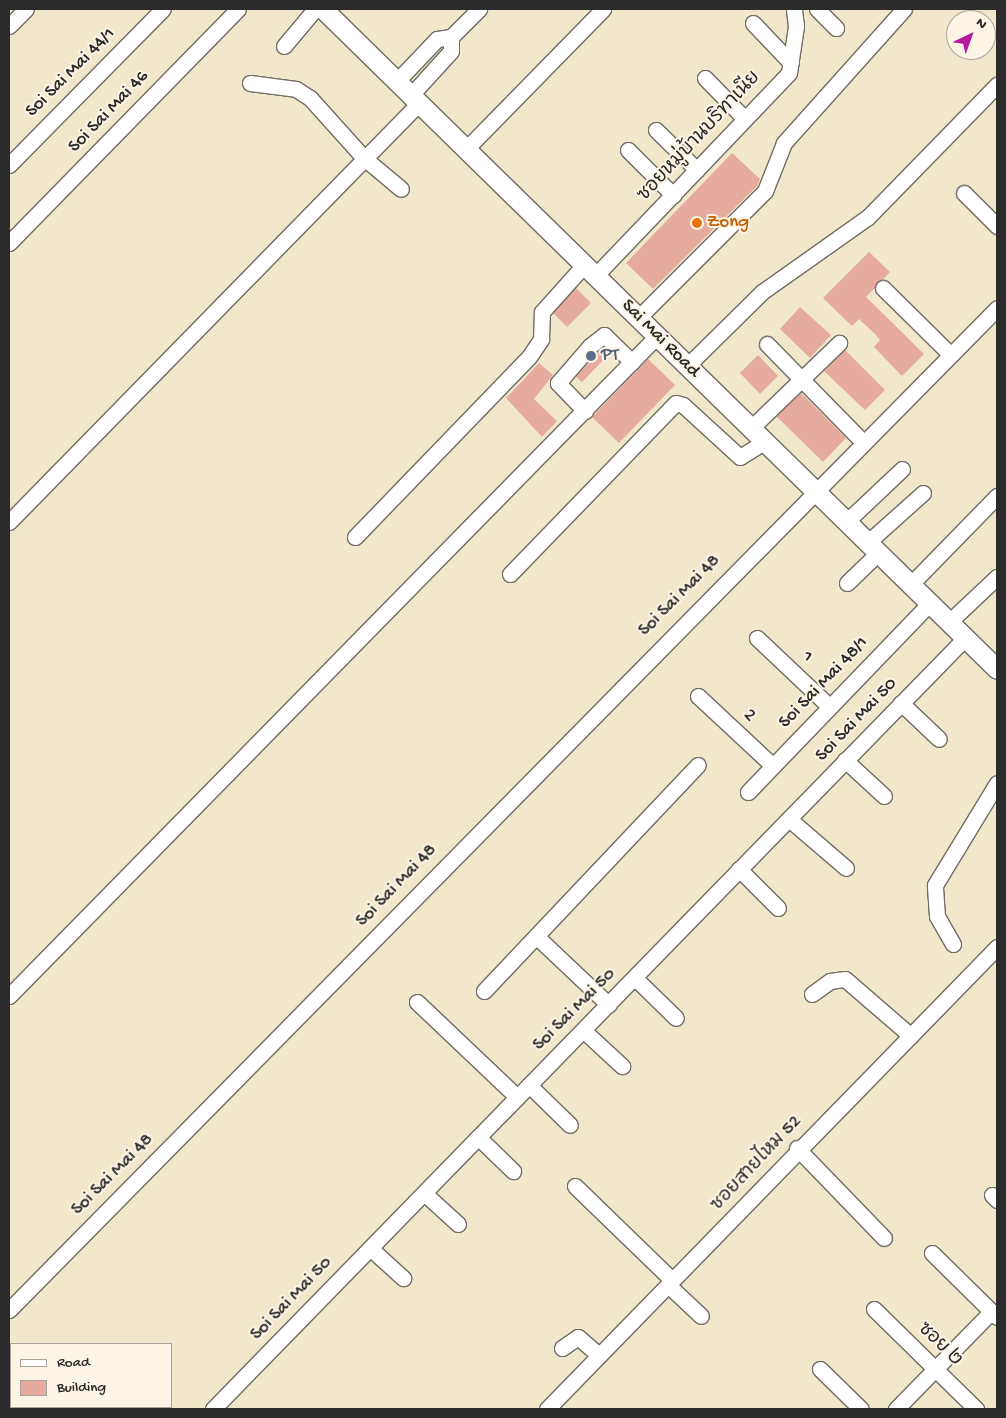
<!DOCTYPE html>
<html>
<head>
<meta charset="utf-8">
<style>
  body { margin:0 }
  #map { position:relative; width:1006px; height:1418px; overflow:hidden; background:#f1e8cc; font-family:"Gochi Hand","Playpen Sans Thai",sans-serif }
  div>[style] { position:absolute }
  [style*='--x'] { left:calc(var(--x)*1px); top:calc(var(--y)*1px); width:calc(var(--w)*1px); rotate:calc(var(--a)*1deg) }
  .canal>* { height:14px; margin:-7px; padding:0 7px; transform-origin:7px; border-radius:7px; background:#60c6dd }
  .building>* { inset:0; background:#e7aa9f }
  .roads { filter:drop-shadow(1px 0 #706d63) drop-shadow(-1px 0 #706d63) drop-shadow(0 1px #706d63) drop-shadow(0 -1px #706d63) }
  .minor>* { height:15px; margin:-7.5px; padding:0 7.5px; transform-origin:7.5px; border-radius:7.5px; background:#fff }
  .major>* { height:19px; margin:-9.5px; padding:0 9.5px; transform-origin:9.5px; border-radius:9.5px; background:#fff }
  .dots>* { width:14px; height:14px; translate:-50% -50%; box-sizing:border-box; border:2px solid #fcf5e5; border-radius:50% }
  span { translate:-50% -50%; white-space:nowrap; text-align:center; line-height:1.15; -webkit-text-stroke:4px #fcf5e5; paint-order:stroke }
  .street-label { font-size:19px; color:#2b2b2b }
  .food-label { font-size:19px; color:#c56008 }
  .left { translate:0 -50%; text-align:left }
  .service-label { font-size:19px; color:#4e5e75 }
  .frame { position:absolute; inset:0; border:10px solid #2b2b2b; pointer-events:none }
  .legend { position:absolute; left:10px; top:1343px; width:162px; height:65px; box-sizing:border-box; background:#fcf5e5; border:1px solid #a8a49b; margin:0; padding:6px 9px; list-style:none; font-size:15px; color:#2b2b2b }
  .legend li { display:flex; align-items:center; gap:10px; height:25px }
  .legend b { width:25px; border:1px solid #a8a49b }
  .north { position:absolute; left:946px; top:10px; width:50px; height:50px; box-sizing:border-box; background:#fcf5e5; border:1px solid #a8a49b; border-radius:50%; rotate:42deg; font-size:14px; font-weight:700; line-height:20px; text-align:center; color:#2b2b2b }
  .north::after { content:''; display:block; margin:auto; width:18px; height:22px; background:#b5179e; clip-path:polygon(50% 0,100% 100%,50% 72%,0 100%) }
</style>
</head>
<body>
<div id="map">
  <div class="canal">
    <div style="--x:9;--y:1365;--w:4;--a:56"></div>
    <div style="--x:51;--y:1407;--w:4;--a:34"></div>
  </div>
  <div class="building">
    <div style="clip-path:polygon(732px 153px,760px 179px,757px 186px,653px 289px,626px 263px)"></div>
    <div style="clip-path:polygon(869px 252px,890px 272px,866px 297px,924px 354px,902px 376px,874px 347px,880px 340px,875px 334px,859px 319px,852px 326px,823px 298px)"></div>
    <div style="clip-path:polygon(576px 288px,591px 303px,567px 327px,553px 313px)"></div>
    <div style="clip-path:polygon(800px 307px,831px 335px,810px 358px,780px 329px)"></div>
    <div style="clip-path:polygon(603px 347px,610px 353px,582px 382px,576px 377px)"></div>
    <div style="clip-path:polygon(845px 350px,885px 390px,865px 410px,824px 371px)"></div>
    <div style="clip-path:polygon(758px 355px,778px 376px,760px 394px,740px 373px)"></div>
    <div style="clip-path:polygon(648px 359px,675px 385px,619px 443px,592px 417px)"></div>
    <div style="clip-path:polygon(539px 363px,553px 375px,534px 399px,557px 421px,542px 437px,506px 398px)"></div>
    <div style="clip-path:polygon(801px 393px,846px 438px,823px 462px,776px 416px)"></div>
  </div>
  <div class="roads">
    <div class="minor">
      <div style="--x:817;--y:9;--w:27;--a:45"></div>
      <div style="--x:753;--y:23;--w:55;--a:46.5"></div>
      <div style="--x:9;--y:26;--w:24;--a:-45"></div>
      <div style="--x:451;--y:37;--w:40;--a:-45"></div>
      <div style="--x:284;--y:46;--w:48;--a:-50"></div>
      <div style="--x:705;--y:78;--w:57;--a:45.7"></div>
      <div style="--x:397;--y:81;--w:58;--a:-46.4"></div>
      <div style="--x:437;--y:39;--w:14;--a:-8"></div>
      <div style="--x:250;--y:83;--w:46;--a:7.4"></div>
      <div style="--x:296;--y:89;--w:17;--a:33"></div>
      <div style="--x:310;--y:98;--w:81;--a:48"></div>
      <div style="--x:364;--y:158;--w:48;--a:40"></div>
      <div style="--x:411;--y:95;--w:59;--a:-47.7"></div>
      <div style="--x:451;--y:51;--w:14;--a:-90"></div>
      <div style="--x:656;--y:130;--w:57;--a:44.3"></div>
      <div style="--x:466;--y:149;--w:196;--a:-45.6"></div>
      <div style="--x:628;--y:150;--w:64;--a:45"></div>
      <div style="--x:9;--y:165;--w:219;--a:-45.4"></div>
      <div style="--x:964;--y:193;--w:47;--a:45"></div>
      <div style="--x:9;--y:243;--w:327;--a:-45.6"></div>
      <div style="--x:595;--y:276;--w:281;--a:-46.3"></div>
      <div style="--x:789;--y:73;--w:48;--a:-81.5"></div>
      <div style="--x:796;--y:26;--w:17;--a:-97"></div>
      <div style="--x:883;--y:288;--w:95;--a:44.6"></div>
      <div style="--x:638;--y:318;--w:180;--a:-45"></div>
      <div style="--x:765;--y:191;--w:52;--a:-68.4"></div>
      <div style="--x:784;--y:143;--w:180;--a:-48.2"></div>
      <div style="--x:767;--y:344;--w:136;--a:45.6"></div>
      <div style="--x:687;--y:366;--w:105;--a:-44.6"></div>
      <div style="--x:762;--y:292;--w:130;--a:-35.3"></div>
      <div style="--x:868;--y:217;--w:185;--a:-45.7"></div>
      <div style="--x:585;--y:411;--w:39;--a:-134"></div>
      <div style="--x:558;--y:383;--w:49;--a:-49.1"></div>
      <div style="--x:590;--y:346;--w:18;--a:-38"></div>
      <div style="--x:604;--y:335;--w:39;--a:44"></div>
      <div style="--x:750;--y:429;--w:124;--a:-44"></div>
      <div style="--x:9;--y:522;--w:586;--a:-45.62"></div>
      <div style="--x:846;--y:522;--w:77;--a:-43.4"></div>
      <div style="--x:355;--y:537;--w:250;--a:-46"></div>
      <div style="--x:529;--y:357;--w:22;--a:-56"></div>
      <div style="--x:541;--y:339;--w:27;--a:-88"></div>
      <div style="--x:542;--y:312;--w:63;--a:-48.2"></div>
      <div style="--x:867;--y:543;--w:75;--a:-41.8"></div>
      <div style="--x:510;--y:574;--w:238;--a:-45.9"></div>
      <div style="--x:676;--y:403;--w:7;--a:16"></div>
      <div style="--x:683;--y:405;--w:77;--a:42.4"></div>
      <div style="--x:740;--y:457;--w:28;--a:-32"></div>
      <div style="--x:847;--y:583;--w:43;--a:-44.1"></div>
      <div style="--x:911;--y:584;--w:123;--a:-45.7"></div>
      <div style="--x:949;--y:622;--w:66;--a:-43.2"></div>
      <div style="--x:757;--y:638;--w:99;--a:43.4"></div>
      <div style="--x:698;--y:696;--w:101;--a:43"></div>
      <div style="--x:901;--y:703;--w:52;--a:43.5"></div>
      <div style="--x:845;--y:760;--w:53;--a:42.7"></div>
      <div style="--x:748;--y:792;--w:262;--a:-46.1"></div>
      <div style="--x:789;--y:819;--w:75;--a:40.7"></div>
      <div style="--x:739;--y:869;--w:55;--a:45"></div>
      <div style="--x:536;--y:936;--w:100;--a:43.4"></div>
      <div style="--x:953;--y:944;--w:32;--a:-120"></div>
      <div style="--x:937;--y:916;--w:31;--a:-94"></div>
      <div style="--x:935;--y:885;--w:119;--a:-58.7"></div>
      <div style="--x:635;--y:978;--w:57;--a:44.3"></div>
      <div style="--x:484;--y:991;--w:311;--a:-46.6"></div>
      <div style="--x:812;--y:994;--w:22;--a:-36"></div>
      <div style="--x:830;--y:981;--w:15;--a:-8"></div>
      <div style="--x:845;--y:979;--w:87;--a:40.8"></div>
      <div style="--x:9;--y:996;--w:925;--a:-45.53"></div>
      <div style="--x:417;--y:1002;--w:138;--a:43.5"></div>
      <div style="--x:584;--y:1031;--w:52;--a:42.6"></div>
      <div style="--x:529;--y:1085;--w:57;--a:44.3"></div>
      <div style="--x:478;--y:1137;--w:49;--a:44.2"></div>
      <div style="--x:797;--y:1148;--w:125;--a:46"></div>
      <div style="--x:575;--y:1186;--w:135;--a:44.1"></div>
      <div style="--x:424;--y:1193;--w:46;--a:42.4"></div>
      <div style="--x:992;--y:1195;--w:7;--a:45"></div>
      <div style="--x:370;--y:1248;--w:45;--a:42.3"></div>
      <div style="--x:932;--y:1253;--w:91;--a:44.6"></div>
      <div style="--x:668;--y:1285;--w:45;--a:43.2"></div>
      <div style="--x:874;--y:1309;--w:143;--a:44.4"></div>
      <div style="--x:9;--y:1310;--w:1407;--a:-45.4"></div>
      <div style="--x:562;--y:1348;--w:19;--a:-35"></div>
      <div style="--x:578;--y:1337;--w:28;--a:41"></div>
      <div style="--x:820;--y:1369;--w:57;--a:44.3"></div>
      <div style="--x:9;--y:1381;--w:3;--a:45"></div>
      <div style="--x:35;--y:1407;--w:3;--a:45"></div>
      <div style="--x:213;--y:1409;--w:1077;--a:-45.71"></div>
      <div style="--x:547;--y:1409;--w:645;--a:-45.75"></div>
      <div style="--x:896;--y:1409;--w:136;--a:-45.6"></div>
    </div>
    <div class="major">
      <div style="--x:323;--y:9;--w:943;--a:44.4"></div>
    </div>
  </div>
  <div class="dots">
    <div style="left:697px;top:223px;background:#e8710a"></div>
    <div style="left:591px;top:356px;background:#5c6f8a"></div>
  </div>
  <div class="street-label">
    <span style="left:71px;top:73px;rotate:-45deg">Soi Sai Mai 44/1</span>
    <span style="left:109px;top:112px;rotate:-46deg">Soi Sai Mai 46</span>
    <span style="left:700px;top:137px;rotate:-47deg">ซอยหมู่บ้านบริทาเนีย</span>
    <span style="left:660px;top:339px;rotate:45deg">Sai Mai Road</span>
    <span style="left:680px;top:596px;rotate:-45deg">Soi Sai Mai 48</span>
    <span style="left:807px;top:657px;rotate:43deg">1</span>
    <span style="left:824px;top:683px;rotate:-46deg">Soi Sai Mai 48/1</span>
    <span style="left:749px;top:716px;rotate:43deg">2</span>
    <span style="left:857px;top:720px;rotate:-46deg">Soi Sai Mai 50</span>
    <span style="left:397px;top:886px;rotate:-46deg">Soi Sai Mai 48</span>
    <span style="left:575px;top:1010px;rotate:-45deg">Soi Sai Mai 50</span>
    <span style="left:757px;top:1164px;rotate:-47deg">ซอยสายไหม 52</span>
    <span style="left:113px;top:1175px;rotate:-45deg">Soi Sai Mai 48</span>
    <span style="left:292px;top:1299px;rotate:-46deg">Soi Sai Mai 50</span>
    <span style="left:939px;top:1345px;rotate:44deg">ซอย ๒</span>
  </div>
  <div class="food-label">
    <span class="left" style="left:707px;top:223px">Zong</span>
  </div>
  <div class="service-label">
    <span class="left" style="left:601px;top:356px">PT</span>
  </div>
  <div class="frame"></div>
  <ul class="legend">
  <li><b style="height:6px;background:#fff"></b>Road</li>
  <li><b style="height:14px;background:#e7aa9f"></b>Building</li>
  </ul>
  <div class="north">N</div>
</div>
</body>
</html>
